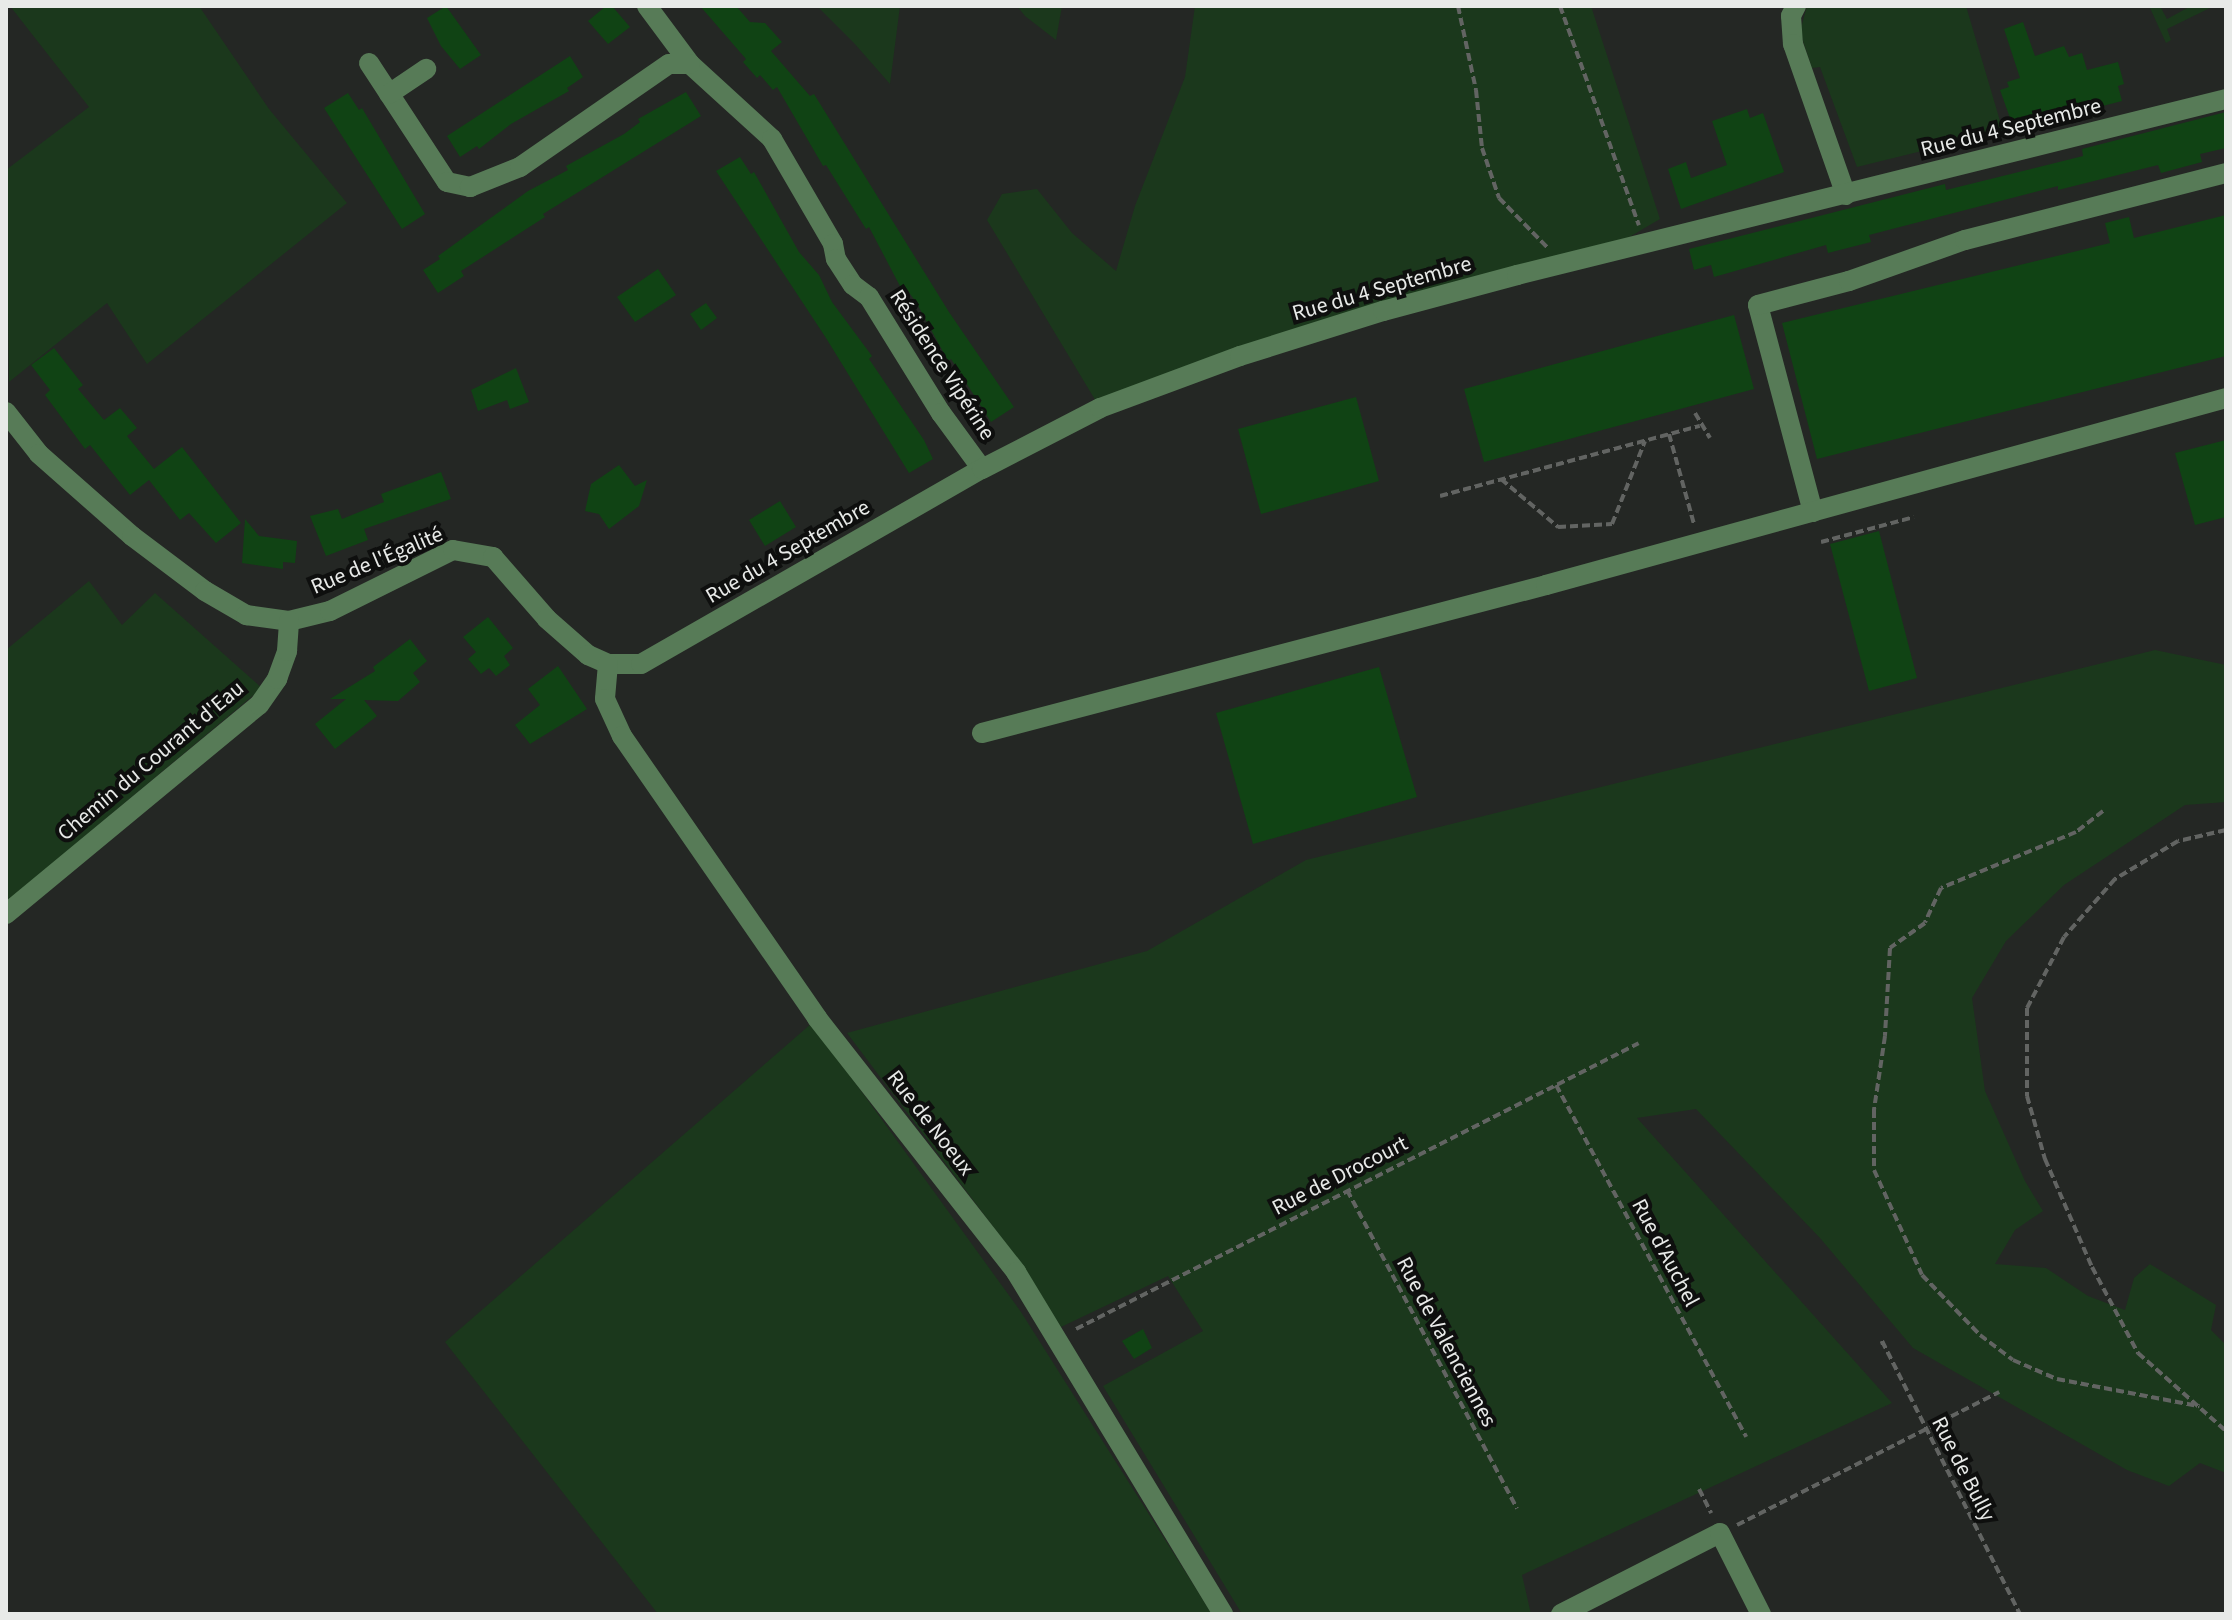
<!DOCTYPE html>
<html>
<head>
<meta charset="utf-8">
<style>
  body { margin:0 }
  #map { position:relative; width:2232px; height:1620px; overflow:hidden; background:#242724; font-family:"Source Sans 3",sans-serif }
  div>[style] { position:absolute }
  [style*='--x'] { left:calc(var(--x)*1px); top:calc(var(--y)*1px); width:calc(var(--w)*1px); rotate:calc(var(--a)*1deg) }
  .green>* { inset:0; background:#1b381c }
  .building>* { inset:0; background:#104314 }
  .path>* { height:4px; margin-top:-2px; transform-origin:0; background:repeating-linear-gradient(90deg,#626462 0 8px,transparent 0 12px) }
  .minor>* { height:20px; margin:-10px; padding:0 10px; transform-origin:10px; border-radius:10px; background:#577b57 }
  span { translate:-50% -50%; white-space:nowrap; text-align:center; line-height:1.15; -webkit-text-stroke:8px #0e0f0e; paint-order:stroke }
  .street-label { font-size:22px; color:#e8eae8 }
  .frame { position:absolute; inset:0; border:8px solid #e8eae8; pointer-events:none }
</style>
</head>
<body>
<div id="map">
  <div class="green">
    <div style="clip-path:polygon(10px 6px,199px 6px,269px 109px,347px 203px,147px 364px,107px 303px,9px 382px,6px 170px,89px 107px)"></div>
    <div style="clip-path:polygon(817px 6px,900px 6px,890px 84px,854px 43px)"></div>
    <div style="clip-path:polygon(1017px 6px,1062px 6px,1056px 40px,1025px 16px)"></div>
    <div style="clip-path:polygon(1195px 6px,1591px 6px,1660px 219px,1619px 243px,1100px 408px,987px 220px,1002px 194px,1037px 189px,1072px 233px,1116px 271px,1135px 206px,1185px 77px)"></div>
    <div style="clip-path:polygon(1807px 6px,1966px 6px,2003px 131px,1857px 167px,1820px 67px,1812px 68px,1800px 32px)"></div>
    <div style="clip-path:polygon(2160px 6px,2167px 19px,2191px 6px,2214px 6px,2167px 29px,2171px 40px,2166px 43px,2150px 8px)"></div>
    <div style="clip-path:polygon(89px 581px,122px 625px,155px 593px,262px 688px,6px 902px,6px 650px)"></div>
    <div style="clip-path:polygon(2155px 650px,2226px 665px,2226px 802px,2185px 805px,2064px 885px,2006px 941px,1972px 998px,1985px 1091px,2025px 1181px,2043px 1211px,2015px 1230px,1995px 1264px,2046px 1268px,2088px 1296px,2125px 1310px,2134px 1278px,2150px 1264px,2216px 1305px,2211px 1330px,2226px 1345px,2226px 1473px,2200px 1463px,2169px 1486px,2127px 1470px,1913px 1348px,1820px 1238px,1696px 1109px,1637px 1118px,1892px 1403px,1522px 1575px,1531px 1614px,1242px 1614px,1103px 1386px,1203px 1331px,1168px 1276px,1061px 1327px,1007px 1245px,847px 1033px,1147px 951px,1306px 860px)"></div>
    <div style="clip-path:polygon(812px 1023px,1021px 1312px,1212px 1614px,658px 1614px,445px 1342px)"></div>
  </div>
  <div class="building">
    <div style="clip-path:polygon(446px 6px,481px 55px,460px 69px,441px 46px,427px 18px)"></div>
    <div style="clip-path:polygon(606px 6px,612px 6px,630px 27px,608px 44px,588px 21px)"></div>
    <div style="clip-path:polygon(700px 6px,736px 6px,750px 22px,765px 23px,782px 42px,771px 51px,810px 96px,814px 94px,949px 312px,1014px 407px,991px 422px,951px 359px,948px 361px,916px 302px,904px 286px,901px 288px,869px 227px,866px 229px,826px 165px,823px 166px,777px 87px,773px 90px,760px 75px,757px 78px,743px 62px,746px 59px)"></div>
    <div style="clip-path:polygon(2023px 22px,2035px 56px,2064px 46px,2069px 57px,2082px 53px,2087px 70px,2118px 62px,2124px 84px,2118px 86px,2122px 101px,2014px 129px,2000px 90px,2009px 87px,2007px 82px,2020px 78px,2004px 29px)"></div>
    <div style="clip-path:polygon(570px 56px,583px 77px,567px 88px,569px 91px,511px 124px,479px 149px,477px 146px,460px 157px,447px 136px)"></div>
    <div style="clip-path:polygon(686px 92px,701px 116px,543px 214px,545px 217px,461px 271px,464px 276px,438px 293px,423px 270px,440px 259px,438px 256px,528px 191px,568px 170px,566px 166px,624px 134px,640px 122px,638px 119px)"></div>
    <div style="clip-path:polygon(348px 93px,359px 110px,362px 108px,425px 214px,402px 229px,324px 108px)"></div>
    <div style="clip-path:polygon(1747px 109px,1750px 118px,1763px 113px,1784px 172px,1681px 209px,1668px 169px,1686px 162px,1691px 178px,1727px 165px,1712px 121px)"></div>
    <div style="clip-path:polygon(2226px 112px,2226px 148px,2200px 154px,2202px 162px,2161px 173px,2158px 165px,2058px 190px,2058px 186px,1869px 235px,1871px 242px,1828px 253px,1826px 245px,1714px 277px,1711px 265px,1694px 270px,1689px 249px,1945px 184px,1946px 190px,2083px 156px,2082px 149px)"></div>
    <div style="clip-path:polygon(740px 157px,751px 174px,754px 172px,799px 252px,819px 275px,832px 302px,872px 356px,869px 359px,924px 440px,933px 459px,909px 473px,826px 338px,716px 171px)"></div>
    <div style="clip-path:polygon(2226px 215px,2226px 356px,1817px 459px,1782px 323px,2110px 243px,2105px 223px,2129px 217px,2134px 238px)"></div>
    <div style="clip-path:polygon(658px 269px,676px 295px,635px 322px,617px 297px)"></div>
    <div style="clip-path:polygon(706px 303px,717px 318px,701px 330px,690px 314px)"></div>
    <div style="clip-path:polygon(1734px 315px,1754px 389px,1484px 462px,1464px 389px)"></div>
    <div style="clip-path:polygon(54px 348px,83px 385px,78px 389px,104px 420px,120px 408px,137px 428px,127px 436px,154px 469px,182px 447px,241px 523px,216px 543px,189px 513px,180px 520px,149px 480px,130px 495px,90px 445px,85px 449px,45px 395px,50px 390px,31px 365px)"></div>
    <div style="clip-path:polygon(516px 368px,529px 402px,510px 409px,507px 400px,478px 411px,471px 390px)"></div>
    <div style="clip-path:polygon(1356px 397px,1379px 481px,1261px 514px,1238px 429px)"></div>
    <div style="clip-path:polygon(2226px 440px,2226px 517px,2195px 525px,2175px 453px)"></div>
    <div style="clip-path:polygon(619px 465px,635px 486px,647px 480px,639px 506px,609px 529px,599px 514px,585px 511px,591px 484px)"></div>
    <div style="clip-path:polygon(441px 472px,451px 499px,364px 529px,368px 540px,326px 556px,310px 516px,338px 509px,342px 519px,384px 502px,381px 494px)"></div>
    <div style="clip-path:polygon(780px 501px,796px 527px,765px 546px,749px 520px)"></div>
    <div style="clip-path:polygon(245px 519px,259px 536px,297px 541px,295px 563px,283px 562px,283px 569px,242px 563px)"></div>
    <div style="clip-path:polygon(1879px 531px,1917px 678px,1869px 691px,1830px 544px)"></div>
    <div style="clip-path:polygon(488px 617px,513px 648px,504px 656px,510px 665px,496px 676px,489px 668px,481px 674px,468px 659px,476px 652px,463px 637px)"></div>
    <div style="clip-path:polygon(410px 639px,427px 661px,413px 673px,420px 682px,398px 701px,364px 700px,377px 716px,335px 749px,315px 724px,346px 699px,330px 699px,375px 671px,373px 667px)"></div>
    <div style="clip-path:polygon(558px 666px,587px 709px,530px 744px,515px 725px,540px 705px,528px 689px)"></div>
    <div style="clip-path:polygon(1379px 667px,1417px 797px,1253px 844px,1216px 713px)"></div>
    <div style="clip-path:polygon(1143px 1329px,1152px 1348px,1134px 1359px,1122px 1341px)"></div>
  </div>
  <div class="path">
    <div style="--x:1458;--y:6;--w:86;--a:77.9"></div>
    <div style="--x:1476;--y:90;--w:58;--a:84.1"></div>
    <div style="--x:1482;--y:148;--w:53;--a:71.2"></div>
    <div style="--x:1499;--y:198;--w:69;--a:45.6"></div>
    <div style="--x:1560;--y:6;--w:233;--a:70.2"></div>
    <div style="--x:1695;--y:413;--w:29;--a:59"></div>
    <div style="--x:1669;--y:434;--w:93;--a:74.5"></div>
    <div style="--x:1501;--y:479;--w:75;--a:40.1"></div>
    <div style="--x:1558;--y:527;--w:54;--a:-3.2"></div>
    <div style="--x:1612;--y:524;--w:89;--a:-68.3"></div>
    <div style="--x:1440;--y:496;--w:269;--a:-15.1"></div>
    <div style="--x:1821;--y:542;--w:96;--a:-15"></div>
    <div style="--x:2103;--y:811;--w:34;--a:142"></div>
    <div style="--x:2076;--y:832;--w:146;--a:157.5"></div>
    <div style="--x:1941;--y:888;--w:38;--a:115"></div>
    <div style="--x:1925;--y:923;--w:43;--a:144.5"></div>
    <div style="--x:1890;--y:948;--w:88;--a:93.3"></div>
    <div style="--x:1885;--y:1036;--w:75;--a:98.5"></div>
    <div style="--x:1874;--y:1110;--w:60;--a:90"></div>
    <div style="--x:1874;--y:1170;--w:115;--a:65.4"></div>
    <div style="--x:1922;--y:1275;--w:83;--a:46"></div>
    <div style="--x:1980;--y:1335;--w:41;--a:37.1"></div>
    <div style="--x:2013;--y:1360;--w:48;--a:23.4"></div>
    <div style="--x:2057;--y:1379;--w:145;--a:10.8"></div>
    <div style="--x:2226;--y:830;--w:49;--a:167.1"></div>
    <div style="--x:2178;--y:841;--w:74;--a:148.9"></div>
    <div style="--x:2115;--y:879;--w:77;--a:131.3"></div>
    <div style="--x:2064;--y:937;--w:80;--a:117.5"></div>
    <div style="--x:2027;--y:1008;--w:88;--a:90"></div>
    <div style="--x:2027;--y:1096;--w:66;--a:74.1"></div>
    <div style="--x:2045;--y:1159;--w:118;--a:66.5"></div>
    <div style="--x:2092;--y:1267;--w:98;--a:61.9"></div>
    <div style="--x:2138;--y:1353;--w:118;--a:41.6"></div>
    <div style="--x:1556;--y:1085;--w:400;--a:61.6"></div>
    <div style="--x:1347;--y:1190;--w:361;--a:61.9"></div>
    <div style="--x:1076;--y:1329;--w:631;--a:-26.93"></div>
    <div style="--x:1883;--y:1345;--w:4;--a:-104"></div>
    <div style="--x:1882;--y:1341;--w:306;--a:63.2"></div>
    <div style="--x:1699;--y:1489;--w:27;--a:63"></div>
    <div style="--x:1737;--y:1525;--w:294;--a:-26.9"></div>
  </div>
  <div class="minor">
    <div style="--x:647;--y:6;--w:72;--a:53.4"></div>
    <div style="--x:690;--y:64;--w:111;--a:42.4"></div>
    <div style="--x:772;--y:139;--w:121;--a:59.8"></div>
    <div style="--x:833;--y:244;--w:15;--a:79"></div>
    <div style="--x:836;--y:259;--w:31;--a:57"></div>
    <div style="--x:853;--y:285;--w:20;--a:37"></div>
    <div style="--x:869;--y:297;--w:137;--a:58.2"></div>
    <div style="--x:941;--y:413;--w:69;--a:53.8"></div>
    <div style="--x:1796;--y:6;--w:11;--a:117"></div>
    <div style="--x:1791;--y:16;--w:28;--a:86"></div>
    <div style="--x:1793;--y:44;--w:160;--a:70.7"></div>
    <div style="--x:369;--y:63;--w:142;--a:56.8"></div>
    <div style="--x:447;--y:182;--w:24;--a:12"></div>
    <div style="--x:470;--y:187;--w:54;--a:-21.8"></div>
    <div style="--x:520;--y:167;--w:181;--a:-34.7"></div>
    <div style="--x:669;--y:64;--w:21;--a:0"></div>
    <div style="--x:389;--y:94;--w:45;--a:-34"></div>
    <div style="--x:6;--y:412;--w:53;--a:51.8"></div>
    <div style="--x:39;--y:454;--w:124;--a:41.4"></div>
    <div style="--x:132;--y:536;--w:91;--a:37"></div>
    <div style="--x:205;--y:591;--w:48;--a:30.3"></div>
    <div style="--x:246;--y:615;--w:43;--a:7.9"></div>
    <div style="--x:289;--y:621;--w:42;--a:-13.7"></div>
    <div style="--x:330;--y:611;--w:137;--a:-26.4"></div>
    <div style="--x:453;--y:550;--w:41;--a:9.9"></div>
    <div style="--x:493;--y:557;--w:82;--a:48.9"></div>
    <div style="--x:547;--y:619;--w:55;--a:41.3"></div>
    <div style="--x:588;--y:655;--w:22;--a:24"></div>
    <div style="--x:608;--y:664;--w:33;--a:0"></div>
    <div style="--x:641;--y:664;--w:393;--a:-29.8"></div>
    <div style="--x:982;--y:469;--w:133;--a:-27.3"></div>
    <div style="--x:1100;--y:408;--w:149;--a:-20.4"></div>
    <div style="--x:1240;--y:356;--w:150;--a:-17.5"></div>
    <div style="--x:1383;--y:311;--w:139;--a:-15"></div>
    <div style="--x:1517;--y:275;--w:731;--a:-13.94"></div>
    <div style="--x:1813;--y:512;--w:214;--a:-104.9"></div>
    <div style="--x:1758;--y:305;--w:94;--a:-14.8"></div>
    <div style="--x:1849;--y:281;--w:123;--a:-19.5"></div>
    <div style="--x:1965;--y:240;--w:269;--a:-14.4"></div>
    <div style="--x:608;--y:664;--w:35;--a:95"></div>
    <div style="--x:605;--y:699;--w:41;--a:65.3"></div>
    <div style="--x:622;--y:736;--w:343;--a:55.3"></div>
    <div style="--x:817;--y:1018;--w:323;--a:51.9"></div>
    <div style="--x:1016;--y:1272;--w:400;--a:58.8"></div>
    <div style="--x:982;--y:733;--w:583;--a:-14.7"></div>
    <div style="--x:1546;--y:585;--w:705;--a:-15.38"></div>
    <div style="--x:6;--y:914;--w:328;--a:-39.6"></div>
    <div style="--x:259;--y:705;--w:32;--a:-55"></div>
    <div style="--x:277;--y:679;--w:30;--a:-70"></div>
    <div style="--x:287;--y:651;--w:30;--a:-86"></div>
    <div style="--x:1561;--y:1614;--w:178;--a:-27"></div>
    <div style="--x:1720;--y:1533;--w:91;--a:63.2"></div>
  </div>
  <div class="street-label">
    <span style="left:2011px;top:128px;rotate:-14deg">Rue du 4 Septembre</span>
    <span style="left:1382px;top:289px;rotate:-16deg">Rue du 4 Septembre</span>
    <span style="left:942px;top:365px;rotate:57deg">Résidence Vipérine</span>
    <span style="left:788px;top:552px;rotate:-30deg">Rue du 4 Septembre</span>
    <span style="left:377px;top:561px;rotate:-23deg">Rue de l'Égalité</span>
    <span style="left:151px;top:761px;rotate:-40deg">Chemin du Courant d'Eau</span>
    <span style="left:930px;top:1123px;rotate:52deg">Rue de Noeux</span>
    <span style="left:1340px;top:1176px;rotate:-27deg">Rue de Drocourt</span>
    <span style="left:1665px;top:1253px;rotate:62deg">Rue d'Auchel</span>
    <span style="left:1446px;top:1342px;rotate:62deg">Rue de Valenciennes</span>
    <span style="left:1963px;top:1469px;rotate:63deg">Rue de Bully</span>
  </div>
  <div class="frame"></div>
</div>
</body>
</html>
